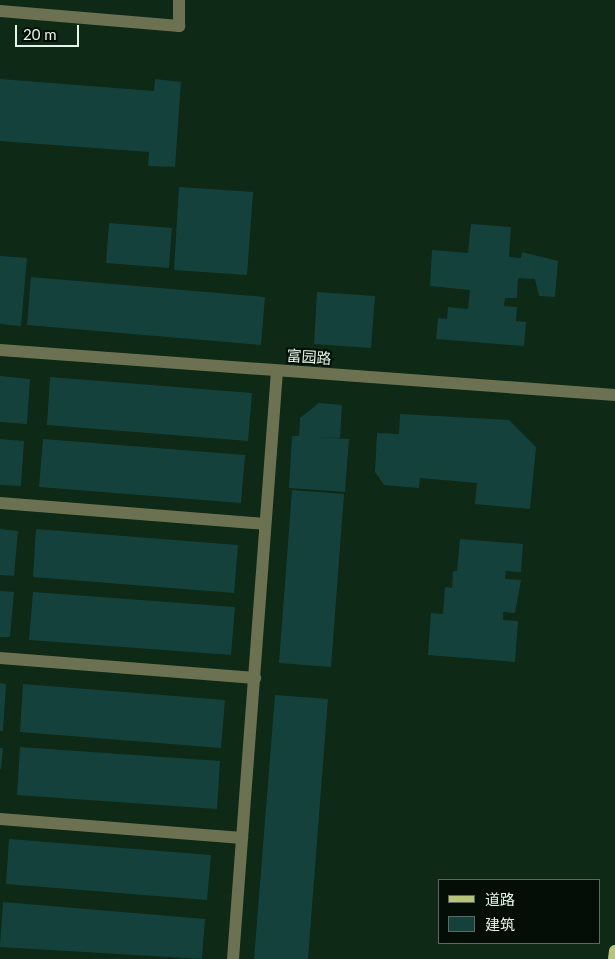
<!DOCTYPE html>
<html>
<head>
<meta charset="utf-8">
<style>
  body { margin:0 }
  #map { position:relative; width:615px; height:959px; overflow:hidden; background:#0e2915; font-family:Lato,"Noto Sans SC",sans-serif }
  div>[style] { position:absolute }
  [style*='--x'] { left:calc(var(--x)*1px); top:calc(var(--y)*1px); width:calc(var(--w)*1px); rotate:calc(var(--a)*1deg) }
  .building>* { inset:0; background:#15413d }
  .minor>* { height:12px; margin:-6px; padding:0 6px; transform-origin:6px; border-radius:6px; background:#6c7251 }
  .major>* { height:12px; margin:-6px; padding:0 6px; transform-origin:6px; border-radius:6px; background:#b8c37e }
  span { translate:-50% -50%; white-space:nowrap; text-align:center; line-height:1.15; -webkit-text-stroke:4px #050e06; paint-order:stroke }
  .street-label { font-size:15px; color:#e4f4e7 }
  .legend { position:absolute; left:438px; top:879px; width:162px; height:65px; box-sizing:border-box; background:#050e06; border:1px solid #5e6a60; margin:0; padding:6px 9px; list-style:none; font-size:15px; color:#e4f4e7 }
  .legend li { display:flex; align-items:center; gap:10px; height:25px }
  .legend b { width:25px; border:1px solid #5e6a60 }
  .scale { position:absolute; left:15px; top:25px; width:64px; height:22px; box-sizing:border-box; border:2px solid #e4f4e7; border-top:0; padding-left:6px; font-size:15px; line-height:18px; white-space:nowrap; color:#e4f4e7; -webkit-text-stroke:4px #050e06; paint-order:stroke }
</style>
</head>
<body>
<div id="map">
  <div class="building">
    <div style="clip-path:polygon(0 79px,154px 91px,155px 79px,181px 82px,175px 167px,148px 166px,149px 152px,0 141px)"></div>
    <div style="clip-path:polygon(179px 187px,253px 192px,247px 275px,174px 270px)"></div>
    <div style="clip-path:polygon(109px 223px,172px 228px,169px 268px,106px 263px)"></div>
    <div style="clip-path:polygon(471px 224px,511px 227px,509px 257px,521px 258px,522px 252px,558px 261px,555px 297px,539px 296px,535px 279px,518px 278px,517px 298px,505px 298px,504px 306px,517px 307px,516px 321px,526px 322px,524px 346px,436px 339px,438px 318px,447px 319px,448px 307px,468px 309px,470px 290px,430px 286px,432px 250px,468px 253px)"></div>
    <div style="clip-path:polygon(0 256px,27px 258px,21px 326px,0 324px)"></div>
    <div style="clip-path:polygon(31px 277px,265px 297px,261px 345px,27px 325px)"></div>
    <div style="clip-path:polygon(317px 292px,375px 296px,371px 348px,314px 344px)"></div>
    <div style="clip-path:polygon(0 376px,30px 379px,27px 424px,0 422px)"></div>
    <div style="clip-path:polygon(50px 377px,252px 393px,248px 441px,47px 425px)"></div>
    <div style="clip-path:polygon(319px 403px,342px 405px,340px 438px,317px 437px,349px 439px,345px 492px,289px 488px,292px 436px,299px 436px,300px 418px)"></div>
    <div style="clip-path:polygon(400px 414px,509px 420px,536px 447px,530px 509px,475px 504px,477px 483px,420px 478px,419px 488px,384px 485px,375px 472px,377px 433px,399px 434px)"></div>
    <div style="clip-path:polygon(0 439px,24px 441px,21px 486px,0 485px)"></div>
    <div style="clip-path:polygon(43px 439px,245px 455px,241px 503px,39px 487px)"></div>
    <div style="clip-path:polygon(292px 490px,344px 494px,331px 667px,279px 663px)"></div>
    <div style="clip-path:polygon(0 529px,18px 531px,14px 576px,0 575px)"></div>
    <div style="clip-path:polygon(36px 529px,238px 545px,234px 593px,33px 577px)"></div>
    <div style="clip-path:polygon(460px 539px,523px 544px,521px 572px,506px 571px,505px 579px,521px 580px,515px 613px,503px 612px,503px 620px,518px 621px,515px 662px,428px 655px,431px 613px,443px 614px,445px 587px,452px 588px,453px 571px,457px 571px)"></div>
    <div style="clip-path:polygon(0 591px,14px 592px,10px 637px,0 637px)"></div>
    <div style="clip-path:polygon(33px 592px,235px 607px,231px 655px,29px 640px)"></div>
    <div style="clip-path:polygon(0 683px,6px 684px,3px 731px,0 731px)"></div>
    <div style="clip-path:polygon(23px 684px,225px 700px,221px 748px,20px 732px)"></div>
    <div style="clip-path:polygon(275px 695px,328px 699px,308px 959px,254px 959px)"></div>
    <div style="clip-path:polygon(20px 747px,220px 761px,217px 809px,17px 795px)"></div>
    <div style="clip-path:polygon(0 748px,3px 748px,1px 769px,0 769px)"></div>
    <div style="clip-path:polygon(9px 839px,211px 855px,207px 900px,6px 884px)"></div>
    <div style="clip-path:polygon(3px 902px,205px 919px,202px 959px,0 947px)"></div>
  </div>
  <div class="minor">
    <div style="--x:0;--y:11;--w:180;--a:4.8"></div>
    <div style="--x:179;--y:26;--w:26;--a:-90"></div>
    <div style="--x:0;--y:350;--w:617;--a:4.18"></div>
    <div style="--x:0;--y:503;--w:266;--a:4.5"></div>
    <div style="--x:0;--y:658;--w:256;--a:4.5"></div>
    <div style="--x:0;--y:819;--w:243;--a:4.5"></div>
    <div style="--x:233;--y:959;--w:590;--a:-85.72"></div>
  </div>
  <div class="major">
    <div style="--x:614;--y:959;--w:8;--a:-83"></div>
  </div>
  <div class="street-label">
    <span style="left:309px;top:357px;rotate:4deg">富园路</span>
  </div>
  <ul class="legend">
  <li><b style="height:6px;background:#b8c37e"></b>道路</li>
  <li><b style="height:14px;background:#15413d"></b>建筑</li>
  </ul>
  <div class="scale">20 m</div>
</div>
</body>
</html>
